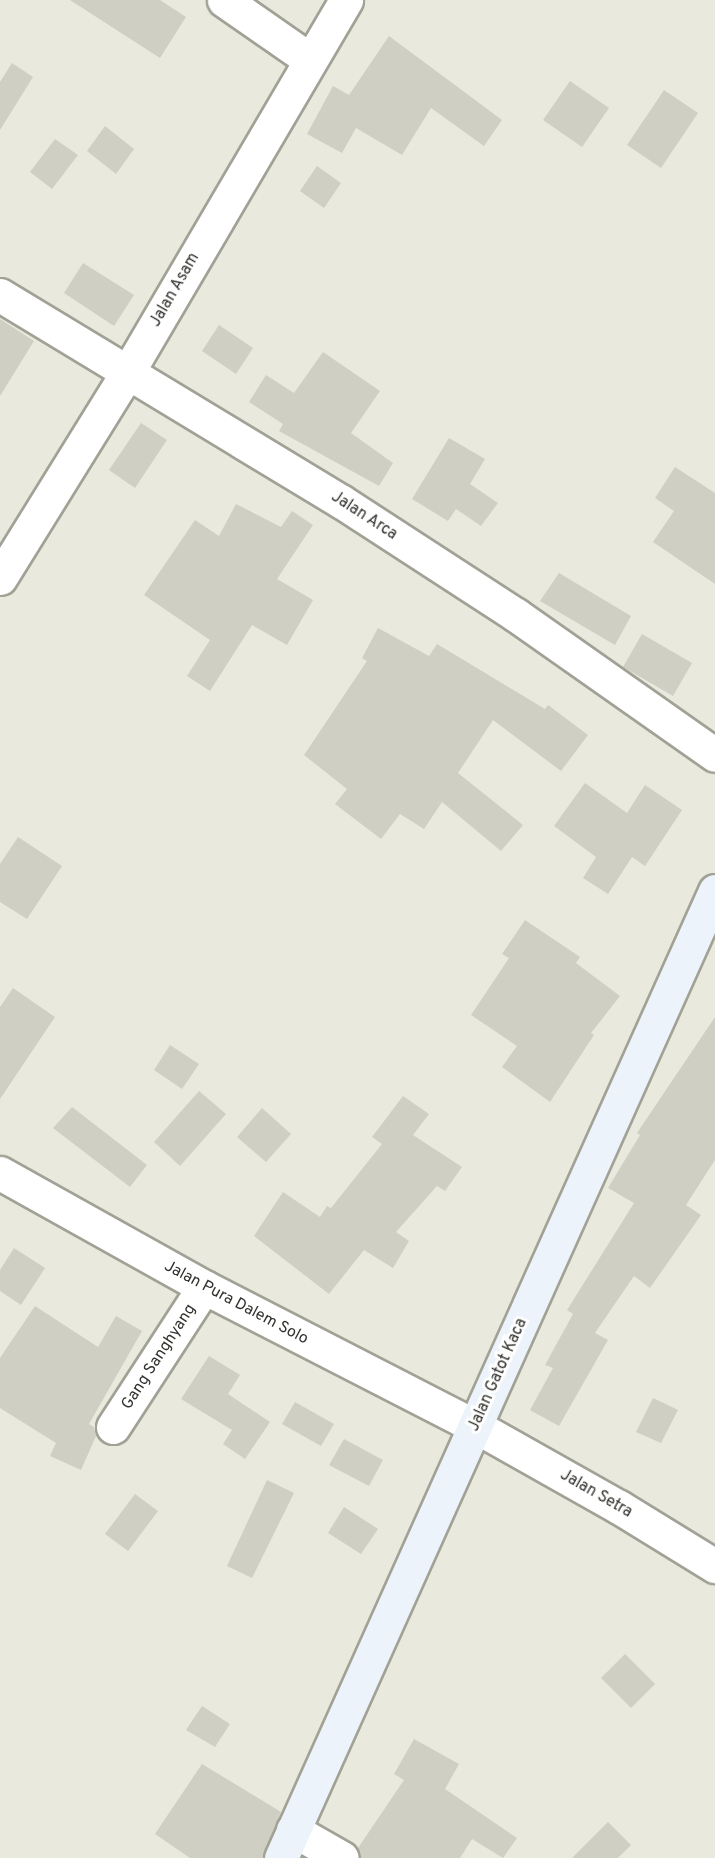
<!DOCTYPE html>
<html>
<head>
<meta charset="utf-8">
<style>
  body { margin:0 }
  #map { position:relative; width:715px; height:1858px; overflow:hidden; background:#e9eadd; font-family:Overpass,sans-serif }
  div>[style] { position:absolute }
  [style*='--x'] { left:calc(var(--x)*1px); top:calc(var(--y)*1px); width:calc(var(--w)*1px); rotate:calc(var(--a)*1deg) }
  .building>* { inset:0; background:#cfcfc3 }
  .roads { filter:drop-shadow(2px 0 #a1a196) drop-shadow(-2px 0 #a1a196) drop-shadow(0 2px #a1a196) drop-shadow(0 -2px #a1a196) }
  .street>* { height:33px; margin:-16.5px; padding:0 16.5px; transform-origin:16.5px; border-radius:16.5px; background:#fff }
  .secondary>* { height:33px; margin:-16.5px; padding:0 16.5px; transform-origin:16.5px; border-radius:16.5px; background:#ecf3fb }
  span { translate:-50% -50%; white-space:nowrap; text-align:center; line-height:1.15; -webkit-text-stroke:6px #fff; paint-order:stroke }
  .street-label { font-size:16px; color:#31312d }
</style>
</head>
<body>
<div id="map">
  <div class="building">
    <div style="clip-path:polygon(70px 0,160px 0,186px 17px,160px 58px)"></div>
    <div style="clip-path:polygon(389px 36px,502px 120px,484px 146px,431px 108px,402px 155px,356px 128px,342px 153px,307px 134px,333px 86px,349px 95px)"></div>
    <div style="clip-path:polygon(12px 63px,33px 77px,0 130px,0 82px)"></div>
    <div style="clip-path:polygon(570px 81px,609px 108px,582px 147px,543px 120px)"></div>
    <div style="clip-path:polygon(664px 90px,698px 113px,661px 168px,627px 145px)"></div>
    <div style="clip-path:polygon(105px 126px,134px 149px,116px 174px,87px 151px)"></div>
    <div style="clip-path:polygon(55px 139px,78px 155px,52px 189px,30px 172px)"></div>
    <div style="clip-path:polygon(317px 166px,341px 183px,324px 208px,300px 191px)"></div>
    <div style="clip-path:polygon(83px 263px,134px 295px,114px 326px,64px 293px)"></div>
    <div style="clip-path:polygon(0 319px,34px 341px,0 396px)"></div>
    <div style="clip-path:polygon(219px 325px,253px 348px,236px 374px,202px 351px)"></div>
    <div style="clip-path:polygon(323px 352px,380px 391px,351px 433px,393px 463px,379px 486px,279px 431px,283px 424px,249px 402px,266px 375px,294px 393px)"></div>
    <div style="clip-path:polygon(141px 423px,167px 440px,135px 488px,109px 470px)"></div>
    <div style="clip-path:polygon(449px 438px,485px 459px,470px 484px,498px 503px,481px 526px,456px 509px,448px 521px,412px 499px)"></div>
    <div style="clip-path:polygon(675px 467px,715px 493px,715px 584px,653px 542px,674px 511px,655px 498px)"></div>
    <div style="clip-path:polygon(236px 504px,281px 527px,292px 511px,313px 525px,277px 579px,313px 600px,287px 645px,252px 625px,210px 691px,187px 676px,210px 640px,144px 595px,195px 520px,219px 536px)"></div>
    <div style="clip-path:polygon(559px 573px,631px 616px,615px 645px,540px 601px)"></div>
    <div style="clip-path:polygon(378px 628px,429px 656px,437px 644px,545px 709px,548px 705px,588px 735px,561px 771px,493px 720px,458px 773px,523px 825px,501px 851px,442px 802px,424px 829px,400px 814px,381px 839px,335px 804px,347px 789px,304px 755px,367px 661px,362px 658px)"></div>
    <div style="clip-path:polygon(642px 634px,692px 663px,673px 696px,623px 667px)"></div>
    <div style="clip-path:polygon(585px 783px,627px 813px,645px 785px,682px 810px,645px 866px,632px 857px,608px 894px,583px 878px,596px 857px,554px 826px)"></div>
    <div style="clip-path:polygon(18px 837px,62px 866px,27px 919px,0 902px,0 864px)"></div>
    <div style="clip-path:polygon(525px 920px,580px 957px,576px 963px,620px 996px,591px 1033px,594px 1035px,550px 1102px,502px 1067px,517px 1046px,471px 1015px,509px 958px,502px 954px)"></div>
    <div style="clip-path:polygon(13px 988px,55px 1017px,0 1099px,0 1007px)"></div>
    <div style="clip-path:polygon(715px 1017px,715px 1160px,686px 1205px,701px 1215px,650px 1288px,634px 1276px,595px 1333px,608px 1340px,559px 1426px,530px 1410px,553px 1368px,545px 1365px,573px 1314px,567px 1310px,634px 1203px,608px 1188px,640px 1135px,637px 1133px)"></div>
    <div style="clip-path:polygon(170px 1045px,199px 1064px,182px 1089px,154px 1070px)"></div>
    <div style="clip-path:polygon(199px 1091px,226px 1114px,180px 1166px,154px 1142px)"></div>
    <div style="clip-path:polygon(403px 1096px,429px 1114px,413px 1135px,462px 1167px,445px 1191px,437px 1186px,396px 1232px,409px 1241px,393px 1268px,364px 1250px,329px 1294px,254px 1236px,283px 1192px,320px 1217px,327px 1206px,331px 1208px,382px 1144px,372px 1137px)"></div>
    <div style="clip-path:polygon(72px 1107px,147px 1165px,130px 1187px,53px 1128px)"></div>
    <div style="clip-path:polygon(262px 1108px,291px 1134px,266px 1162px,237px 1137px)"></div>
    <div style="clip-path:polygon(14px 1248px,45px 1268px,21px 1305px,0 1291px,0 1270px)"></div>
    <div style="clip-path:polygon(35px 1306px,98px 1347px,116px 1316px,142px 1331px,89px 1424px,94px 1427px,96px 1436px,81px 1470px,50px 1456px,56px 1443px,0 1408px,0 1358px)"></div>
    <div style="clip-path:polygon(209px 1356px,240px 1375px,228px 1394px,270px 1422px,245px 1459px,223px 1444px,232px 1430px,181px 1399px)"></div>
    <div style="clip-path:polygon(653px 1398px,678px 1410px,661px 1443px,636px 1432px)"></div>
    <div style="clip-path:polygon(295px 1402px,334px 1424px,321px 1446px,282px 1424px)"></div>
    <div style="clip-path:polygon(344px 1439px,383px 1460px,369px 1486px,329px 1465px)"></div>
    <div style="clip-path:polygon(267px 1480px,294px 1493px,252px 1578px,227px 1566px)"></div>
    <div style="clip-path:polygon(135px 1494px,158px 1511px,128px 1551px,105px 1534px)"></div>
    <div style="clip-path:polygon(344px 1507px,378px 1529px,361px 1554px,328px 1533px)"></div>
    <div style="clip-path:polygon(625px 1654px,655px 1684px,631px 1708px,601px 1678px)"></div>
    <div style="clip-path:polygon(202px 1706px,230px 1724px,215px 1747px,186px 1730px)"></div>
    <div style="clip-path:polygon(414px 1739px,459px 1764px,445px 1789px,517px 1838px,503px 1858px,472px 1839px,460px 1858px,361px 1858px,358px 1848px,404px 1780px,394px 1774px)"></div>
    <div style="clip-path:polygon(202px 1764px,281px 1812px,263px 1858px,190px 1858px,155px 1834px)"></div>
    <div style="clip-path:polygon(608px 1822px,631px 1845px,618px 1858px,572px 1858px)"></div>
  </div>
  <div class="roads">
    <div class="street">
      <div style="--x:224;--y:0;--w:103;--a:34.8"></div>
      <div style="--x:0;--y:295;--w:400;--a:31.2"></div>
      <div style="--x:342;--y:502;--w:207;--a:33"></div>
      <div style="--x:516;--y:615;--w:243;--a:35.1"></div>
      <div style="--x:0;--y:578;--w:245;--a:-58.2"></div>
      <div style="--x:129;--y:370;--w:429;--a:-59.6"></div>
      <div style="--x:0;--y:1173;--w:234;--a:29.2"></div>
      <div style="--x:204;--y:1287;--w:305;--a:27.2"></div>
      <div style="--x:475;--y:1426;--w:165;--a:29.4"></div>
      <div style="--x:619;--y:1507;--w:113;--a:31.6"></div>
      <div style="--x:113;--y:1427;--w:167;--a:-57"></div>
      <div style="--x:293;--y:1830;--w:56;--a:29.7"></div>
    </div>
    <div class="secondary">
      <div style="--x:281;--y:1858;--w:1060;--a:-65.83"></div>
    </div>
  </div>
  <div class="street-label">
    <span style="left:175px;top:290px;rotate:-60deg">Jalan Asam</span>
    <span style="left:364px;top:516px;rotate:33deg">Jalan Arca</span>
    <span style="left:236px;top:1303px;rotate:28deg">Jalan Pura Dalem Solo</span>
    <span style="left:159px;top:1357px;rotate:-57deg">Gang Sanghyang</span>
    <span style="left:498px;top:1375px;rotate:-66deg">Jalan Gatot Kaca</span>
    <span style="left:596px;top:1494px;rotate:30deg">Jalan Setra</span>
  </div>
</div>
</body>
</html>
